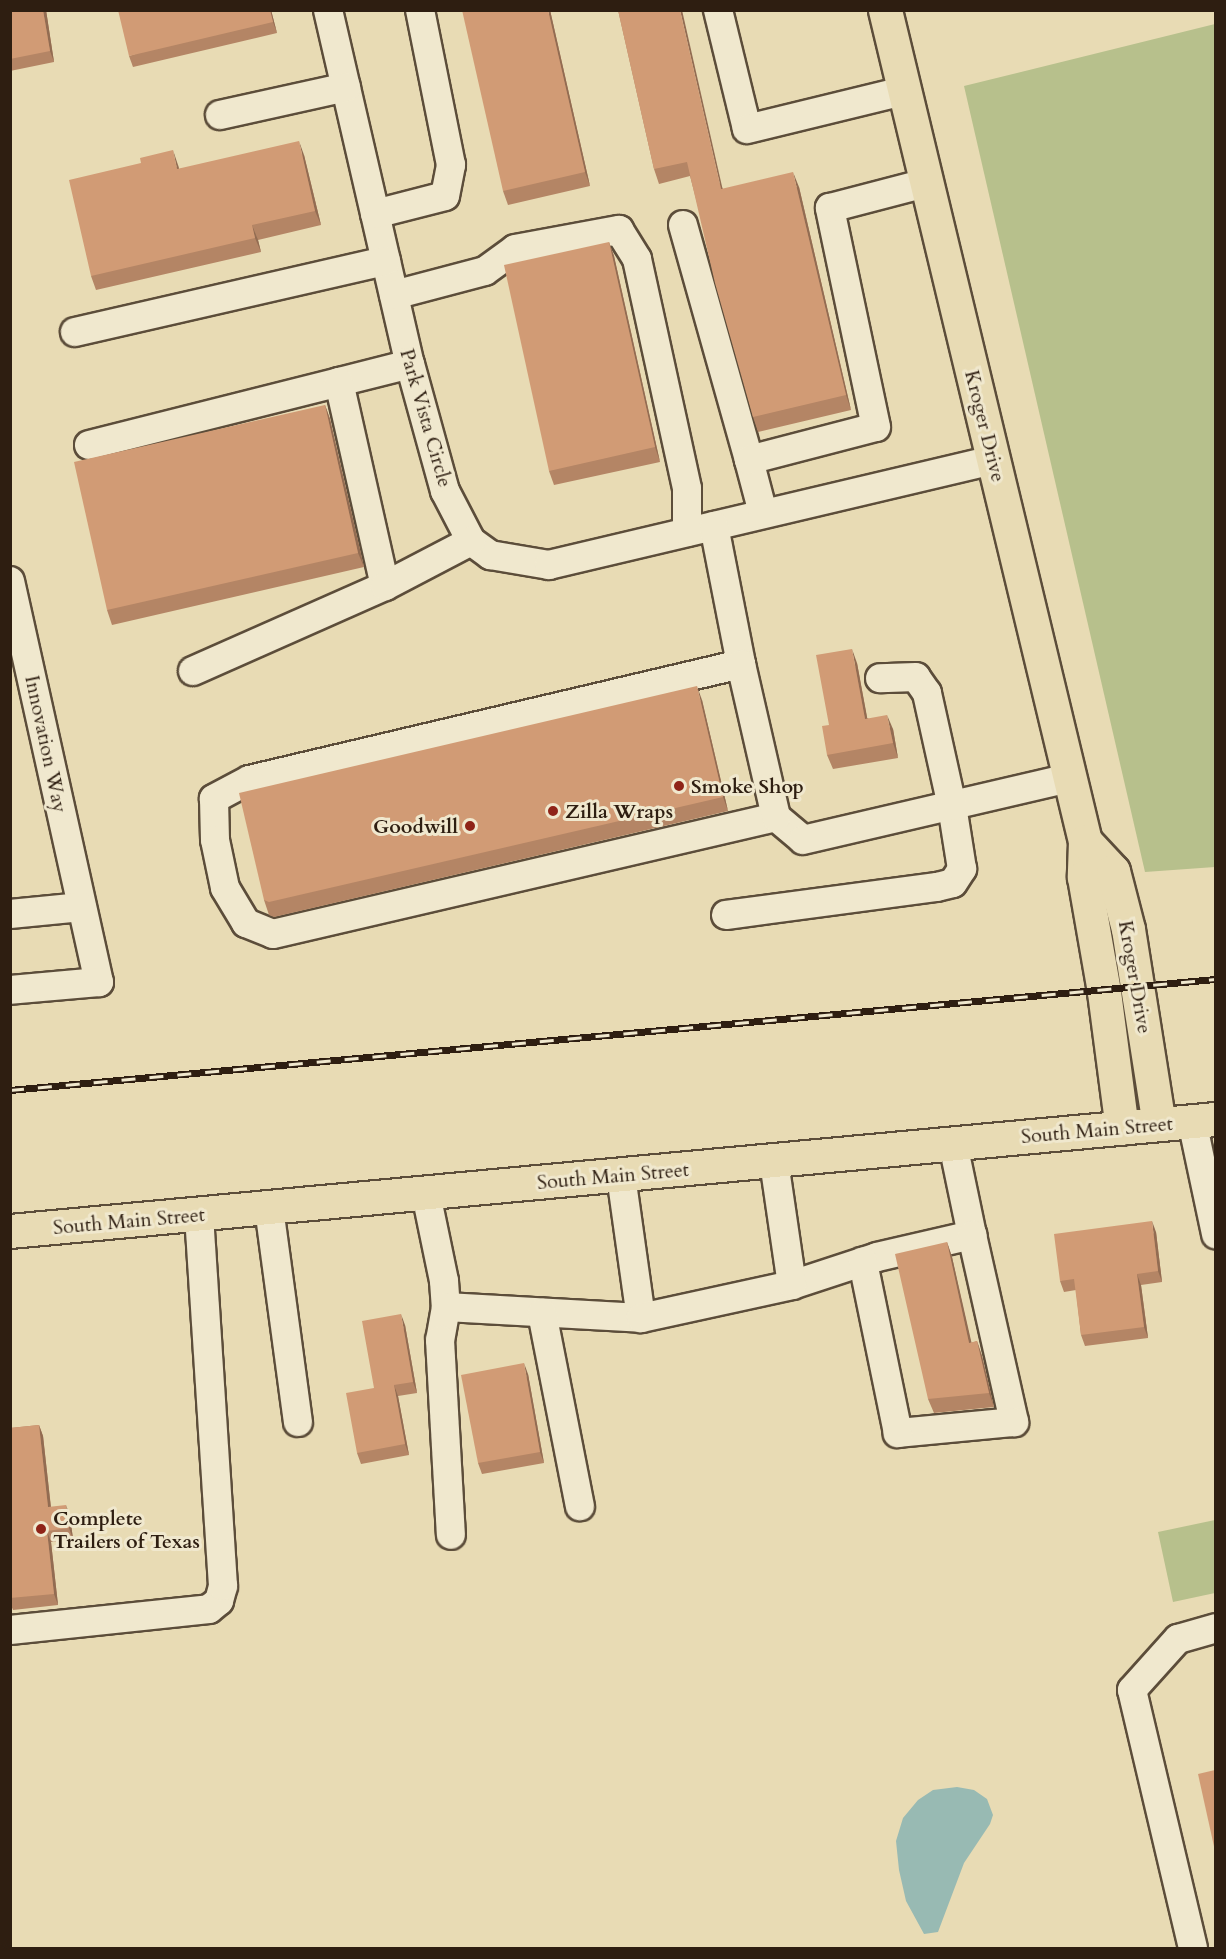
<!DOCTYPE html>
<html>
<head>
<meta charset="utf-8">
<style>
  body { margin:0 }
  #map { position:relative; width:1226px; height:1959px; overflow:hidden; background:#e8dbb4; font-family:Cardo,serif }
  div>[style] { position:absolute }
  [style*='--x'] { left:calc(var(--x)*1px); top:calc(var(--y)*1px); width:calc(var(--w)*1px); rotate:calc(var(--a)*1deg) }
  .green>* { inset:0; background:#b7c08c }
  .water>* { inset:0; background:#98bab3 }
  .roads { filter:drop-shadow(2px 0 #5c4d3a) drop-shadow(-2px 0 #5c4d3a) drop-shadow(0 2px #5c4d3a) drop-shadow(0 -2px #5c4d3a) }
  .minor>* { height:28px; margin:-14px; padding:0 14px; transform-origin:14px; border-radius:14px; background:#f0e8ce }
  .major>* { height:33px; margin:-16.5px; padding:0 16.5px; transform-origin:16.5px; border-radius:16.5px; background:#e8dbb4 }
  .rail>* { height:7px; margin-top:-3.5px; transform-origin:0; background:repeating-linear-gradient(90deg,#f0e8ce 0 14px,#2e1e11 0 28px); box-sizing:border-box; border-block:2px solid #2e1e11 }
  .wall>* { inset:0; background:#b48565 }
  .shaded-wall>* { inset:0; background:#926c52 }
  .building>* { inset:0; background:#d19b75 }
  .dots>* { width:16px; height:16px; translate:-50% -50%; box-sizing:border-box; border:3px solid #f0e8ce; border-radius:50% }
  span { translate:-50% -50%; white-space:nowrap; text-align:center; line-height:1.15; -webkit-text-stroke:6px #f0e8ce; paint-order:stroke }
  .street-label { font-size:20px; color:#2e1e11 }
  .poi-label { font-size:20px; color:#2e1e11; font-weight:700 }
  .left { translate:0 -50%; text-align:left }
  .right { translate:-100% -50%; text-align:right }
  .frame { position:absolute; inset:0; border:12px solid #2e1e11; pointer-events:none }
</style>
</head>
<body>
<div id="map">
  <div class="green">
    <div style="clip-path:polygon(1215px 24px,1215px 867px,1145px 872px,964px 86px)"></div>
    <div style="clip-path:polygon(1215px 1520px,1215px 1593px,1173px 1602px,1158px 1532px)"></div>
  </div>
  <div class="water">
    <div style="clip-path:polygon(957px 1787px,974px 1790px,987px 1799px,993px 1815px,990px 1824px,964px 1863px,938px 1932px,924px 1934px,906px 1901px,899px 1870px,896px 1841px,903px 1818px,918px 1800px,933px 1790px)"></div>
  </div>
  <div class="roads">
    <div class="minor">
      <div style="--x:328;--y:10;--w:363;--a:77"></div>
      <div style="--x:410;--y:364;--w:132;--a:74.6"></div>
      <div style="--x:445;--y:491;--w:56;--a:62.5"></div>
      <div style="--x:471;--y:541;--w:24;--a:36"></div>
      <div style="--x:490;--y:555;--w:60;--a:9.6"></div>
      <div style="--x:549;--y:565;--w:457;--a:-13.3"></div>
      <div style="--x:718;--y:10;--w:122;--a:76.3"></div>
      <div style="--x:747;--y:129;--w:161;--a:-13.7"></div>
      <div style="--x:220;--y:115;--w:129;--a:-12.5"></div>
      <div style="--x:375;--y:214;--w:72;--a:-14.4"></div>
      <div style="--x:445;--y:196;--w:32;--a:-79"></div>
      <div style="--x:451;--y:165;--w:158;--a:-101.3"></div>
      <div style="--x:683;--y:225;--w:244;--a:74.3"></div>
      <div style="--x:394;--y:295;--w:94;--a:-14.8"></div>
      <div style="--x:485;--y:271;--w:37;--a:-36"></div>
      <div style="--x:515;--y:249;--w:106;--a:-10.4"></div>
      <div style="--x:619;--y:230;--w:34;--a:58"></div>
      <div style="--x:637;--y:259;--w:235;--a:77.7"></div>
      <div style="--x:687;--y:489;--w:43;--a:90"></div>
      <div style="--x:75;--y:332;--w:319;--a:-12.9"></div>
      <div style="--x:339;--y:382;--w:73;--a:-14.2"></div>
      <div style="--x:89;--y:445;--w:258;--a:-14.1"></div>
      <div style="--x:339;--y:382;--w:209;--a:77.3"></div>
      <div style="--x:763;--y:513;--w:55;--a:-104.8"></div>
      <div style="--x:749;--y:460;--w:131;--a:-14.6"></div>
      <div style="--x:876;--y:427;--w:224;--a:-101.9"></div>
      <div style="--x:830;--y:208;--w:99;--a:-14.6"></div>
      <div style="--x:714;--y:526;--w:141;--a:78.9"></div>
      <div style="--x:741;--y:664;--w:505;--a:166.73"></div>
      <div style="--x:249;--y:780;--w:40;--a:152"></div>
      <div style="--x:214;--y:799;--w:41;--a:88.6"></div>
      <div style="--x:215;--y:840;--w:49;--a:78.2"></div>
      <div style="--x:225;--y:888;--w:41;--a:59"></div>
      <div style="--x:246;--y:923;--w:29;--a:22"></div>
      <div style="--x:273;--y:934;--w:516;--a:-13.09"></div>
      <div style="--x:776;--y:817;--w:35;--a:40"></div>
      <div style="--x:803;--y:840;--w:273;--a:-13.1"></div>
      <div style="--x:10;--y:581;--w:411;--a:77.5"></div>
      <div style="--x:99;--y:982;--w:89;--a:174.9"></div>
      <div style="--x:741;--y:664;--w:157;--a:77.1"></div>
      <div style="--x:193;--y:671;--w:210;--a:-23.9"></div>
      <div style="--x:385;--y:586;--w:97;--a:-27.6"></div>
      <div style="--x:10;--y:914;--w:72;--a:-5.6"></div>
      <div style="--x:726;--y:915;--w:213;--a:-7.6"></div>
      <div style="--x:937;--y:887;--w:16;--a:-14"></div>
      <div style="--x:953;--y:883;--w:17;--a:-57"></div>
      <div style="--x:962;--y:869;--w:64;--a:-99"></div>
      <div style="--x:952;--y:806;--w:116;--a:-102.5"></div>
      <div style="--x:927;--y:693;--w:19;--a:-125"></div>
      <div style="--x:916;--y:677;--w:36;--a:178"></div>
      <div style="--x:1192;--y:1121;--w:116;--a:78"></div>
      <div style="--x:953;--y:1144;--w:93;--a:78.2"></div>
      <div style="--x:426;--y:1194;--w:89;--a:78.3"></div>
      <div style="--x:444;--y:1281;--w:26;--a:86"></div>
      <div style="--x:446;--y:1307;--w:195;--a:3.2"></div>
      <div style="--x:641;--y:1318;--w:144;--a:-98"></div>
      <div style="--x:269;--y:1208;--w:216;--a:82.3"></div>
      <div style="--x:792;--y:1285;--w:89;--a:-18.2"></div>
      <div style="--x:877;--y:1257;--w:98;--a:-13"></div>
      <div style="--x:972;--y:1235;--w:192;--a:77.3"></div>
      <div style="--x:1014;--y:1422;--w:117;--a:174.6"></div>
      <div style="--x:898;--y:1433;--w:175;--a:-101.6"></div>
      <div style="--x:446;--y:1307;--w:34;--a:100"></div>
      <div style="--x:440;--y:1340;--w:195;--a:86.8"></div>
      <div style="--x:542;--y:1313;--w:197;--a:78.9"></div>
      <div style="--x:641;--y:1318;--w:155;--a:-12.3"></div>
      <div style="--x:792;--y:1285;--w:125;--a:-98.3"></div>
      <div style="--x:10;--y:1630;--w:200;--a:-6"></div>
      <div style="--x:209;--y:1609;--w:13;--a:-39"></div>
      <div style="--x:219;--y:1601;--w:16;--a:-75"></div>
      <div style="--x:223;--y:1586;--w:373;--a:-93.7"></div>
      <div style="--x:1193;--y:1948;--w:265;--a:-103.3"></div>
      <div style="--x:1132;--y:1690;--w:69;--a:-48"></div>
      <div style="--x:1178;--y:1639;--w:40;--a:-16"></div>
    </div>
    <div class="major">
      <div style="--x:885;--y:10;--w:855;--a:76.47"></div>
      <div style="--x:1085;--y:841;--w:36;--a:92"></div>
      <div style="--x:1084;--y:877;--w:117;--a:80.1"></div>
      <div style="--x:1104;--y:992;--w:137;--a:82.5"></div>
      <div style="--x:1085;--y:841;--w:41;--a:47"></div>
      <div style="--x:1113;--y:871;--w:60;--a:75.5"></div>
      <div style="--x:1128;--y:929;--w:197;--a:81"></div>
      <div style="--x:10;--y:1231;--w:1211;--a:-5.31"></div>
    </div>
  </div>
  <div class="rail">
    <div style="--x:10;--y:1090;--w:1211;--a:-5.26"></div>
  </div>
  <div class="wall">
    <div style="clip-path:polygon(10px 10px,46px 10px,54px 62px,10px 71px)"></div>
    <div style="clip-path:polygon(271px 10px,277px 33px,133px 67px,129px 56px)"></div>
    <div style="clip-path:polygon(550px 10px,590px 186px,508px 205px,503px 191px)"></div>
    <div style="clip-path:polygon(618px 10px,723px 189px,799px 187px,851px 410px,758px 432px,753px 417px,690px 176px,659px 184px,654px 169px)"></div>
    <div style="clip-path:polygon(304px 155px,321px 225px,258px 240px,261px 252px,96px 290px,91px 276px,178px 165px,179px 169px)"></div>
    <div style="clip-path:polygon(609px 242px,614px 256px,660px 462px,554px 485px,549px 471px)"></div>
    <div style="clip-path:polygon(325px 405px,330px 419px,364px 567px,112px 625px,107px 610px)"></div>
    <div style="clip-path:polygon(857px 663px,867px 718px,893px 729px,898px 758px,833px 769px,827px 755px,829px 725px)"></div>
    <div style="clip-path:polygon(702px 700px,728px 811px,274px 917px,269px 915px,264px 900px)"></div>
    <div style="clip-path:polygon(1156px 1232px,1162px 1282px,1141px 1285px,1148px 1338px,1085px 1346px,1081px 1335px,1076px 1290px,1064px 1292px,1060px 1281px)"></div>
    <div style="clip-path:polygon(947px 1242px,952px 1257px,971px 1343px,977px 1341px,982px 1356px,994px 1407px,934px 1413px,928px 1399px)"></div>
    <div style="clip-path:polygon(405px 1325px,417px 1393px,398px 1396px,409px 1455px,361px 1464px,357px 1453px,374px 1388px)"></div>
    <div style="clip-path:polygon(528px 1374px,544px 1463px,482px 1474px,478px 1463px)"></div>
    <div style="clip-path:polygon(39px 1425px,43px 1436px,51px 1507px,70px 1516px,73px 1539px,51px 1542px,58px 1605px,13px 1610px,10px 1603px,10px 1428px)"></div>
  </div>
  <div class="shaded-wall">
    <div style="clip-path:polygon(43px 10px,46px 10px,54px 62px,50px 51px)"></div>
    <div style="clip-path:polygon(270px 10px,271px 10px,277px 33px,273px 22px)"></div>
    <div style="clip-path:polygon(548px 10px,550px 10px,590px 186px,585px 172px)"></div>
    <div style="clip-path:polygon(680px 10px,682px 10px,726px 204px,721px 189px)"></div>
    <div style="clip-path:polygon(299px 141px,304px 155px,321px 225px,315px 211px)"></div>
    <div style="clip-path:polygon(173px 150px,178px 165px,183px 184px,177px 169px)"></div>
    <div style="clip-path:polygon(793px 172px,799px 187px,851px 410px,846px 395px)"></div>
    <div style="clip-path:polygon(252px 225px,258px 240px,261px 252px,255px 238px)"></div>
    <div style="clip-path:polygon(609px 242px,614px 256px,660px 462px,655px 447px)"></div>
    <div style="clip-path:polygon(325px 405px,330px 419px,364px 567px,358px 553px)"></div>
    <div style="clip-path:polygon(852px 649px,857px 663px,870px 733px,865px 719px)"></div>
    <div style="clip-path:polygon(697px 686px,702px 700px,728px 811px,723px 797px)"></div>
    <div style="clip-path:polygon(887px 715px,893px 729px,898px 758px,893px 743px)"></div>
    <div style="clip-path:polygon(1152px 1221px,1156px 1232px,1162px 1282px,1158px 1271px)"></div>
    <div style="clip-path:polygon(947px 1242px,952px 1257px,975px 1358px,969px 1343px)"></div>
    <div style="clip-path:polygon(1137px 1274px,1141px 1285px,1148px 1338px,1144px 1327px)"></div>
    <div style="clip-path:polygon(401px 1314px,405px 1325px,417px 1393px,413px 1382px)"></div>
    <div style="clip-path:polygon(977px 1341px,982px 1356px,994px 1407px,989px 1393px)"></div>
    <div style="clip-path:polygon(524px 1363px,528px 1374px,544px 1463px,540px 1452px)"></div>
    <div style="clip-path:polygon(394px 1385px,398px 1396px,409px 1455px,405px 1444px)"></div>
    <div style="clip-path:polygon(39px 1425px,43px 1436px,52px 1518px,48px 1507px)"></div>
    <div style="clip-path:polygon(66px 1505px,70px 1516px,73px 1539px,69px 1528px)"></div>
    <div style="clip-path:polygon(47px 1531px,51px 1542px,58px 1605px,54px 1594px)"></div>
  </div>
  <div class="building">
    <div style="clip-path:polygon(10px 10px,43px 10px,50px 51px,10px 59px)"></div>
    <div style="clip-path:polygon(118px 10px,270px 10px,273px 22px,129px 56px)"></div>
    <div style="clip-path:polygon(462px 10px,548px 10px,585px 172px,503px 191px)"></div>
    <div style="clip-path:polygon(618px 10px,680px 10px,721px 189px,793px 172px,846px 395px,753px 417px,715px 283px,687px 162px,654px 169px)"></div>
    <div style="clip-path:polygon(299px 141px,315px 211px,252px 225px,255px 238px,91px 276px,69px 180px,141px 163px,140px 158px,173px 150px,177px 169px)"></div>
    <div style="clip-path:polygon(609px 242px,655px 447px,549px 471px,504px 265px)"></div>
    <div style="clip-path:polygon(325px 405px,358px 553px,107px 610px,74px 462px)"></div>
    <div style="clip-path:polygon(852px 649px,865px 719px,887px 715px,893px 743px,827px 755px,822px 726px,829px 725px,816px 655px)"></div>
    <div style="clip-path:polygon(697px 686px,723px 797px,269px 902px,264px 900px,239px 793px)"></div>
    <div style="clip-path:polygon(1152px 1221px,1158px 1271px,1137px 1274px,1144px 1327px,1081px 1335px,1074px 1279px,1060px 1281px,1054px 1234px)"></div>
    <div style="clip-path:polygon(947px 1242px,969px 1343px,977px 1341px,989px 1393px,928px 1399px,895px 1254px)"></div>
    <div style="clip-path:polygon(401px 1314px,413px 1382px,394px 1385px,405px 1444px,357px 1453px,346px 1393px,374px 1388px,362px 1321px)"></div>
    <div style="clip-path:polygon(524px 1363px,540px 1452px,478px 1463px,461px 1375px)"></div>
    <div style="clip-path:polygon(39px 1425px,48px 1507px,66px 1505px,69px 1528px,47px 1531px,54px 1594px,10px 1598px,10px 1428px)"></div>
    <div style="clip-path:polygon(1215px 1770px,1215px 1851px,1198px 1774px)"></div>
  </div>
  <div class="dots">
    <div style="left:679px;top:786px;background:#8f2418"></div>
    <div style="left:553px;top:811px;background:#8f2418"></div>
    <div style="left:470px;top:826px;background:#8f2418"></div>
    <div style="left:41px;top:1529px;background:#8f2418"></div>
  </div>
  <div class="street-label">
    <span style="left:426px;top:418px;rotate:74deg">Park Vista Circle</span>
    <span style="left:985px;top:426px;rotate:76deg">Kroger Drive</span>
    <span style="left:46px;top:744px;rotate:78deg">Innovation Way</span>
    <span style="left:1135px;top:977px;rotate:80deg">Kroger Drive</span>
    <span style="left:1097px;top:1130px;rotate:-5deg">South Main Street</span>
    <span style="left:613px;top:1176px;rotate:-5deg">South Main Street</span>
    <span style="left:129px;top:1221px;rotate:-5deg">South Main Street</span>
  </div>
  <div class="poi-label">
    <span class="left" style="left:691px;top:786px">Smoke Shop</span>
    <span class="left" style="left:565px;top:811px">Zilla Wraps</span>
    <span class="right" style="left:458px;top:826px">Goodwill</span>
    <span class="left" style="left:53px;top:1530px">Complete<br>Trailers of Texas</span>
  </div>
  <div class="frame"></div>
</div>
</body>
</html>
